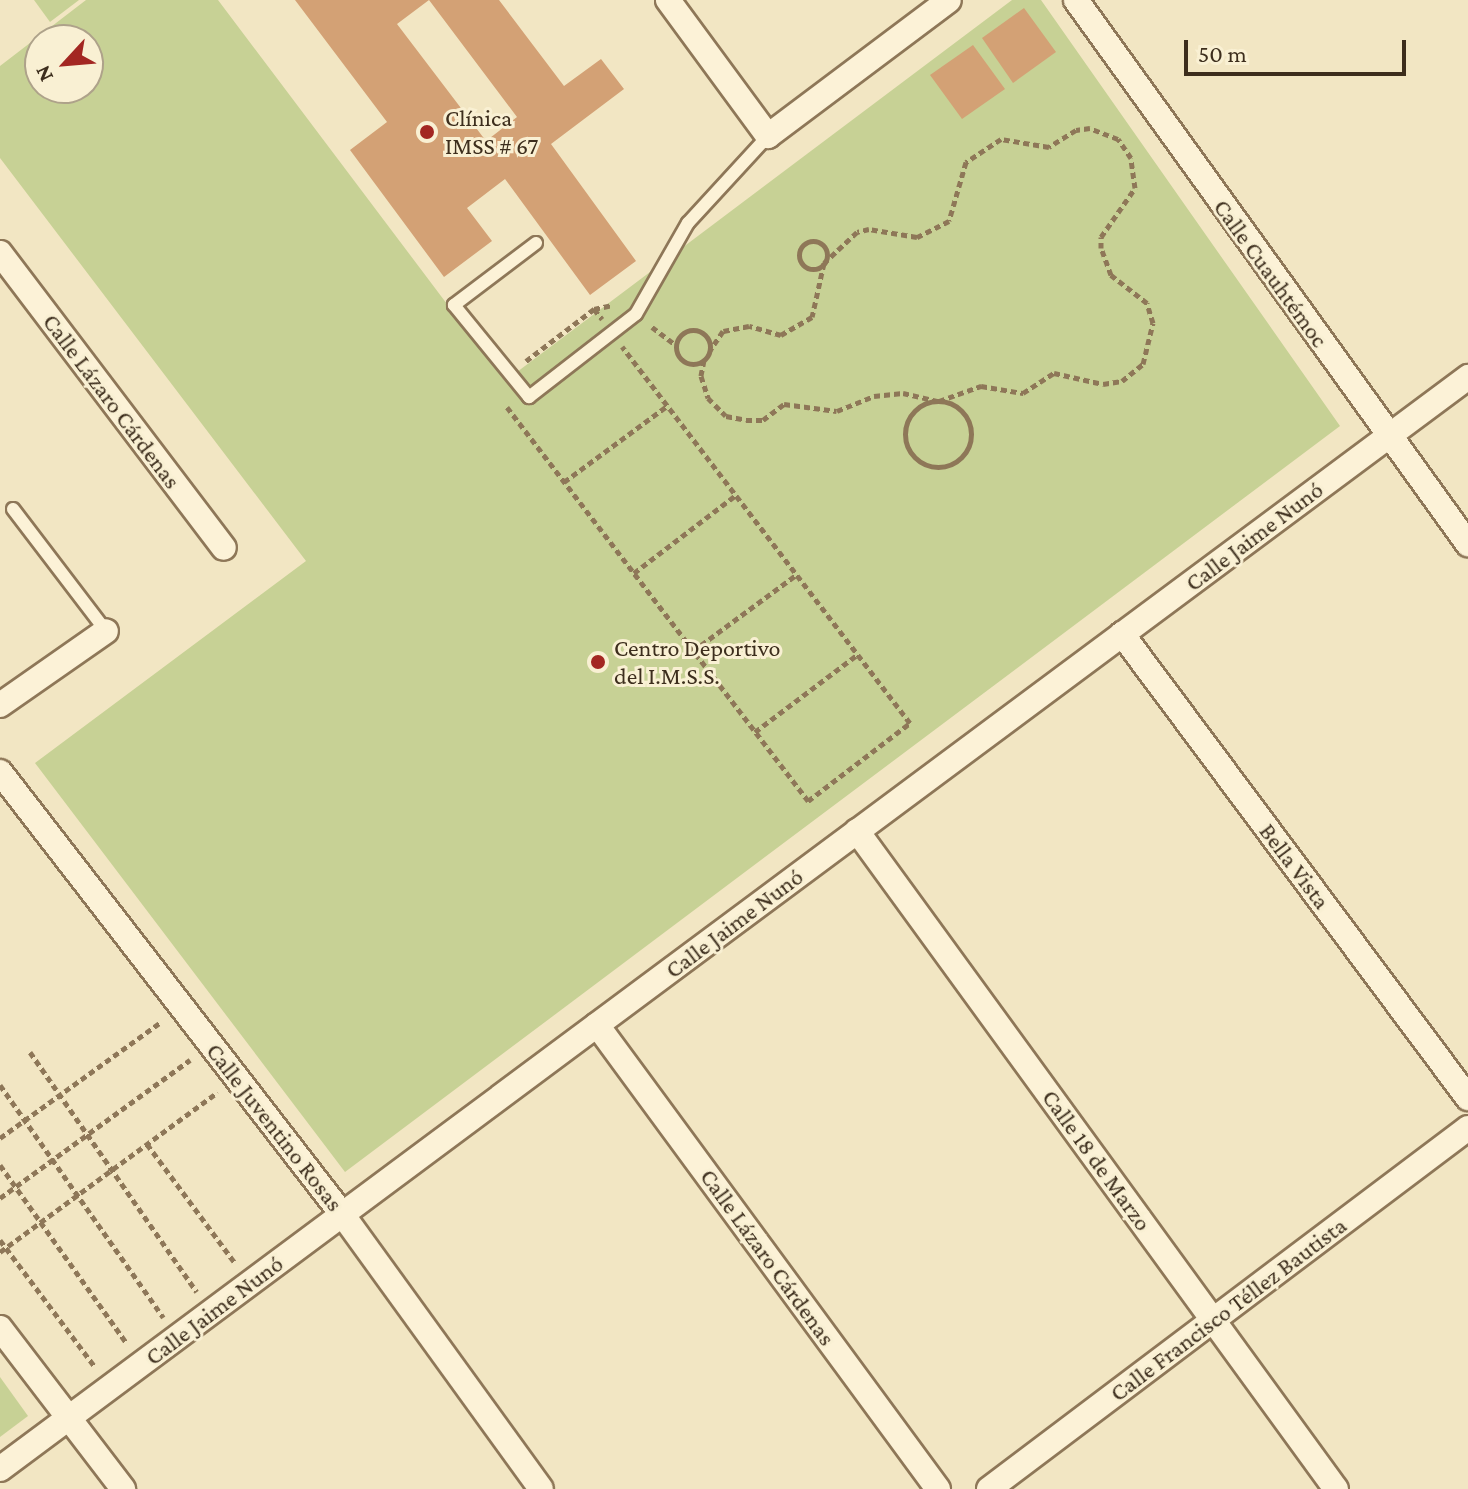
<!DOCTYPE html>
<html>
<head>
<meta charset="utf-8">
<style>
  body { margin:0 }
  #map { position:relative; width:1468px; height:1489px; overflow:hidden; background:#f2e6c3; font-family:"Crimson Pro",serif }
  div>[style] { position:absolute }
  [style*='--x'] { left:calc(var(--x)*1px); top:calc(var(--y)*1px); width:calc(var(--w)*1px); rotate:calc(var(--a)*1deg) }
  .green>* { inset:0; background:#c7d195 }
  .building>* { inset:0; background:#d3a175 }
  .path>* { height:5px; margin-top:-2.5px; transform-origin:0; background:repeating-linear-gradient(90deg,#8e7758 0 6px,transparent 0 10px) }
  .path>.ring { margin:-2.5px; padding:0; box-sizing:content-box; background:none; border:5px solid #8e7758; border-radius:50% }
  .roads { filter:drop-shadow(2px 0 #8e7758) drop-shadow(-2px 0 #8e7758) drop-shadow(0 2px #8e7758) drop-shadow(0 -2px #8e7758) }
  .lane>* { height:12px; margin:-6px; padding:0 6px; transform-origin:6px; border-radius:6px; background:#fcf2d7 }
  .street>* { height:24px; margin:-12px; padding:0 12px; transform-origin:12px; border-radius:12px; background:#fcf2d7 }
  .dots>* { width:22px; height:22px; translate:-50% -50%; box-sizing:border-box; border:4px solid #f9f0d3; border-radius:50% }
  span { translate:-50% -50%; white-space:nowrap; text-align:center; line-height:1.15; -webkit-text-stroke:6px #f9f0d3; paint-order:stroke }
  .poi-label { font-size:24px; color:#3d2e1d }
  .left { translate:0 -50%; text-align:left }
  .street-label { font-size:24px; color:#3d2e1d }
  .north { position:absolute; left:24px; top:24px; width:80px; height:80px; box-sizing:border-box; background:#f9f0d3; border:2px solid #aea28a; border-radius:50%; rotate:244deg; font-size:22px; font-weight:700; line-height:32px; text-align:center; color:#3d2e1d }
  .north::after { content:''; display:block; margin:auto; width:28px; height:36px; background:#a32722; clip-path:polygon(50% 0,100% 100%,50% 72%,0 100%) }
  .scale { position:absolute; left:1184px; top:40px; width:222px; height:36px; box-sizing:border-box; border:4px solid #3d2e1d; border-top:0; padding-left:10px; font-size:24px; line-height:28px; white-space:nowrap; color:#3d2e1d; -webkit-text-stroke:6px #f9f0d3; paint-order:stroke }
</style>
</head>
<body>
<div id="map">
  <div class="green">
    <div style="clip-path:polygon(34px 0,79px 0,50px 22px)"></div>
    <div style="clip-path:polygon(evenodd,86px 0,218px 0,505px 381px,1012px 0,1041px 0,1340px 426px,345px 1172px,35px 763px,306px 561px,0 158px,0 66px,86px 0,40px 40px,88px 40px,88px 88px,40px 88px,40px 40px)"></div>
    <div style="clip-path:polygon(0 1377px,28px 1416px,0 1437px)"></div>
  </div>
  <div class="building">
    <div style="clip-path:polygon(evenodd,295px 0,499px 0,564px 86px,601px 59px,624px 89px,551px 144px,636px 261px,590px 295px,505px 179px,467px 208px,492px 241px,444px 277px,350px 150px,387px 122px,295px 0,429px 0,517px 117px,486px 141px,397px 24px,429px 0)"></div>
    <div style="clip-path:polygon(1024px 8px,1056px 52px,1013px 83px,982px 38px)"></div>
    <div style="clip-path:polygon(973px 45px,1005px 89px,962px 119px,930px 75px)"></div>
  </div>
  <div class="path">
    <div class="ring" style="left:799px;top:241px;width:23px;height:23px"></div>
    <div style="--x:594;--y:309;--w:19;--a:-12"></div>
    <div style="--x:652;--y:327;--w:31;--a:37"></div>
    <div class="ring" style="left:676px;top:330px;width:29px;height:29px"></div>
    <div style="--x:704;--y:360;--w:16;--a:101"></div>
    <div style="--x:701;--y:376;--w:23;--a:72"></div>
    <div style="--x:708;--y:398;--w:25;--a:45"></div>
    <div style="--x:726;--y:416;--w:20;--a:11"></div>
    <div style="--x:746;--y:420;--w:17;--a:0"></div>
    <div style="--x:763;--y:420;--w:26;--a:-37"></div>
    <div style="--x:784;--y:404;--w:53;--a:7.5"></div>
    <div style="--x:837;--y:411;--w:40;--a:-22"></div>
    <div style="--x:874;--y:396;--w:29;--a:-6"></div>
    <div style="--x:903;--y:393;--w:37;--a:13"></div>
    <div style="--x:939;--y:401;--w:45;--a:-19.7"></div>
    <div style="--x:981;--y:386;--w:43;--a:9.5"></div>
    <div style="--x:1023;--y:393;--w:37;--a:-33"></div>
    <div style="--x:1054;--y:373;--w:50;--a:12.7"></div>
    <div style="--x:1103;--y:384;--w:19;--a:-9"></div>
    <div style="--x:1122;--y:381;--w:27;--a:-39"></div>
    <div style="--x:1143;--y:364;--w:42;--a:-76.3"></div>
    <div style="--x:1153;--y:323;--w:21;--a:-107"></div>
    <div style="--x:1147;--y:303;--w:46;--a:-142.1"></div>
    <div style="--x:1111;--y:275;--w:29;--a:-110"></div>
    <div style="--x:1101;--y:248;--w:11;--a:-90"></div>
    <div style="--x:1101;--y:237;--w:60;--a:-55.2"></div>
    <div style="--x:1135;--y:188;--w:30;--a:-98"></div>
    <div style="--x:1131;--y:158;--w:23;--a:-124"></div>
    <div style="--x:1118;--y:139;--w:30;--a:-159"></div>
    <div style="--x:1090;--y:128;--w:14;--a:172"></div>
    <div style="--x:1076;--y:130;--w:32;--a:148"></div>
    <div style="--x:1049;--y:147;--w:49;--a:-170.5"></div>
    <div style="--x:1001;--y:139;--w:42;--a:146.7"></div>
    <div style="--x:966;--y:162;--w:61;--a:106.1"></div>
    <div style="--x:949;--y:221;--w:36;--a:153"></div>
    <div style="--x:917;--y:237;--w:49;--a:-170.5"></div>
    <div style="--x:869;--y:229;--w:12;--a:166"></div>
    <div style="--x:857;--y:232;--w:45;--a:136.8"></div>
    <div style="--x:824;--y:263;--w:55;--a:102.5"></div>
    <div style="--x:812;--y:317;--w:36;--a:150"></div>
    <div style="--x:781;--y:335;--w:33;--a:-164"></div>
    <div style="--x:749;--y:326;--w:26;--a:169"></div>
    <div style="--x:723;--y:331;--w:23;--a:124"></div>
    <div style="--x:526;--y:361;--w:86;--a:-37.4"></div>
    <div style="--x:594;--y:309;--w:13;--a:51"></div>
    <div class="ring" style="left:905px;top:401px;width:61px;height:61px"></div>
    <div style="--x:507;--y:407;--w:496;--a:52.6"></div>
    <div style="--x:808;--y:801;--w:128;--a:-37.4"></div>
    <div style="--x:910;--y:723;--w:474;--a:-127.4"></div>
    <div style="--x:564;--y:482;--w:128;--a:-36.4"></div>
    <div style="--x:634;--y:573;--w:128;--a:-37.4"></div>
    <div style="--x:693;--y:651;--w:128;--a:-36.4"></div>
    <div style="--x:755;--y:732;--w:129;--a:-37.1"></div>
    <div style="--x:30;--y:1052;--w:292;--a:55.2"></div>
    <div style="--x:0;--y:1085;--w:284;--a:54.9"></div>
    <div style="--x:0;--y:1138;--w:198;--a:-35.8"></div>
    <div style="--x:147;--y:1144;--w:148;--a:53.5"></div>
    <div style="--x:0;--y:1165;--w:219;--a:54.6"></div>
    <div style="--x:0;--y:1198;--w:235;--a:-36"></div>
    <div style="--x:0;--y:1240;--w:159;--a:53.2"></div>
    <div style="--x:0;--y:1252;--w:270;--a:-36.3"></div>
  </div>
  <div class="roads">
    <div class="lane">
      <div style="--x:536;--y:243;--w:103;--a:142.9"></div>
      <div style="--x:454;--y:305;--w:119;--a:50.8"></div>
      <div style="--x:529;--y:397;--w:135;--a:-37.8"></div>
      <div style="--x:636;--y:314;--w:105;--a:-60.3"></div>
      <div style="--x:688;--y:223;--w:118;--a:-47.4"></div>
      <div style="--x:13;--y:509;--w:153;--a:52.7"></div>
    </div>
    <div class="street">
      <div style="--x:668;--y:0;--w:169;--a:53.7"></div>
      <div style="--x:768;--y:136;--w:226;--a:-36.9"></div>
      <div style="--x:1076;--y:0;--w:671;--a:54.22"></div>
      <div style="--x:0;--y:253;--w:370;--a:52.8"></div>
      <div style="--x:1122;--y:634;--w:579;--a:53.29"></div>
      <div style="--x:0;--y:705;--w:129;--a:-34.9"></div>
      <div style="--x:0;--y:772;--w:559;--a:52.27"></div>
      <div style="--x:342;--y:1214;--w:339;--a:54.1"></div>
      <div style="--x:857;--y:831;--w:814;--a:53.95"></div>
      <div style="--x:597;--y:1025;--w:576;--a:53.69"></div>
      <div style="--x:0;--y:1328;--w:203;--a:52.6"></div>
      <div style="--x:0;--y:1469;--w:1830;--a:-36.64"></div>
      <div style="--x:989;--y:1489;--w:600;--a:-37"></div>
    </div>
  </div>
  <div class="dots">
    <div style="left:427px;top:132px;background:#a32722"></div>
    <div style="left:598px;top:662px;background:#a32722"></div>
  </div>
  <div class="poi-label">
    <span class="left" style="left:445px;top:132px">Clínica<br>IMSS # 67</span>
    <span class="left" style="left:614px;top:662px">Centro Deportivo<br>del I.M.S.S.</span>
  </div>
  <div class="street-label">
    <span style="left:1271px;top:273px;rotate:54deg">Calle Cuauhtémoc</span>
    <span style="left:112px;top:401px;rotate:53deg">Calle Lázaro Cárdenas</span>
    <span style="left:1254px;top:536px;rotate:-37deg">Calle Jaime Nunó</span>
    <span style="left:1295px;top:866px;rotate:53deg">Bella Vista</span>
    <span style="left:734px;top:923px;rotate:-37deg">Calle Jaime Nunó</span>
    <span style="left:275px;top:1127px;rotate:52deg">Calle Juventino Rosas</span>
    <span style="left:1097px;top:1160px;rotate:54deg">Calle 18 de Marzo</span>
    <span style="left:768px;top:1257px;rotate:54deg">Calle Lázaro Cárdenas</span>
    <span style="left:1228px;top:1309px;rotate:-37deg">Calle Francisco Téllez Bautista</span>
    <span style="left:214px;top:1310px;rotate:-37deg">Calle Jaime Nunó</span>
  </div>
  <div class="north">N</div>
  <div class="scale">50 m</div>
</div>
</body>
</html>
